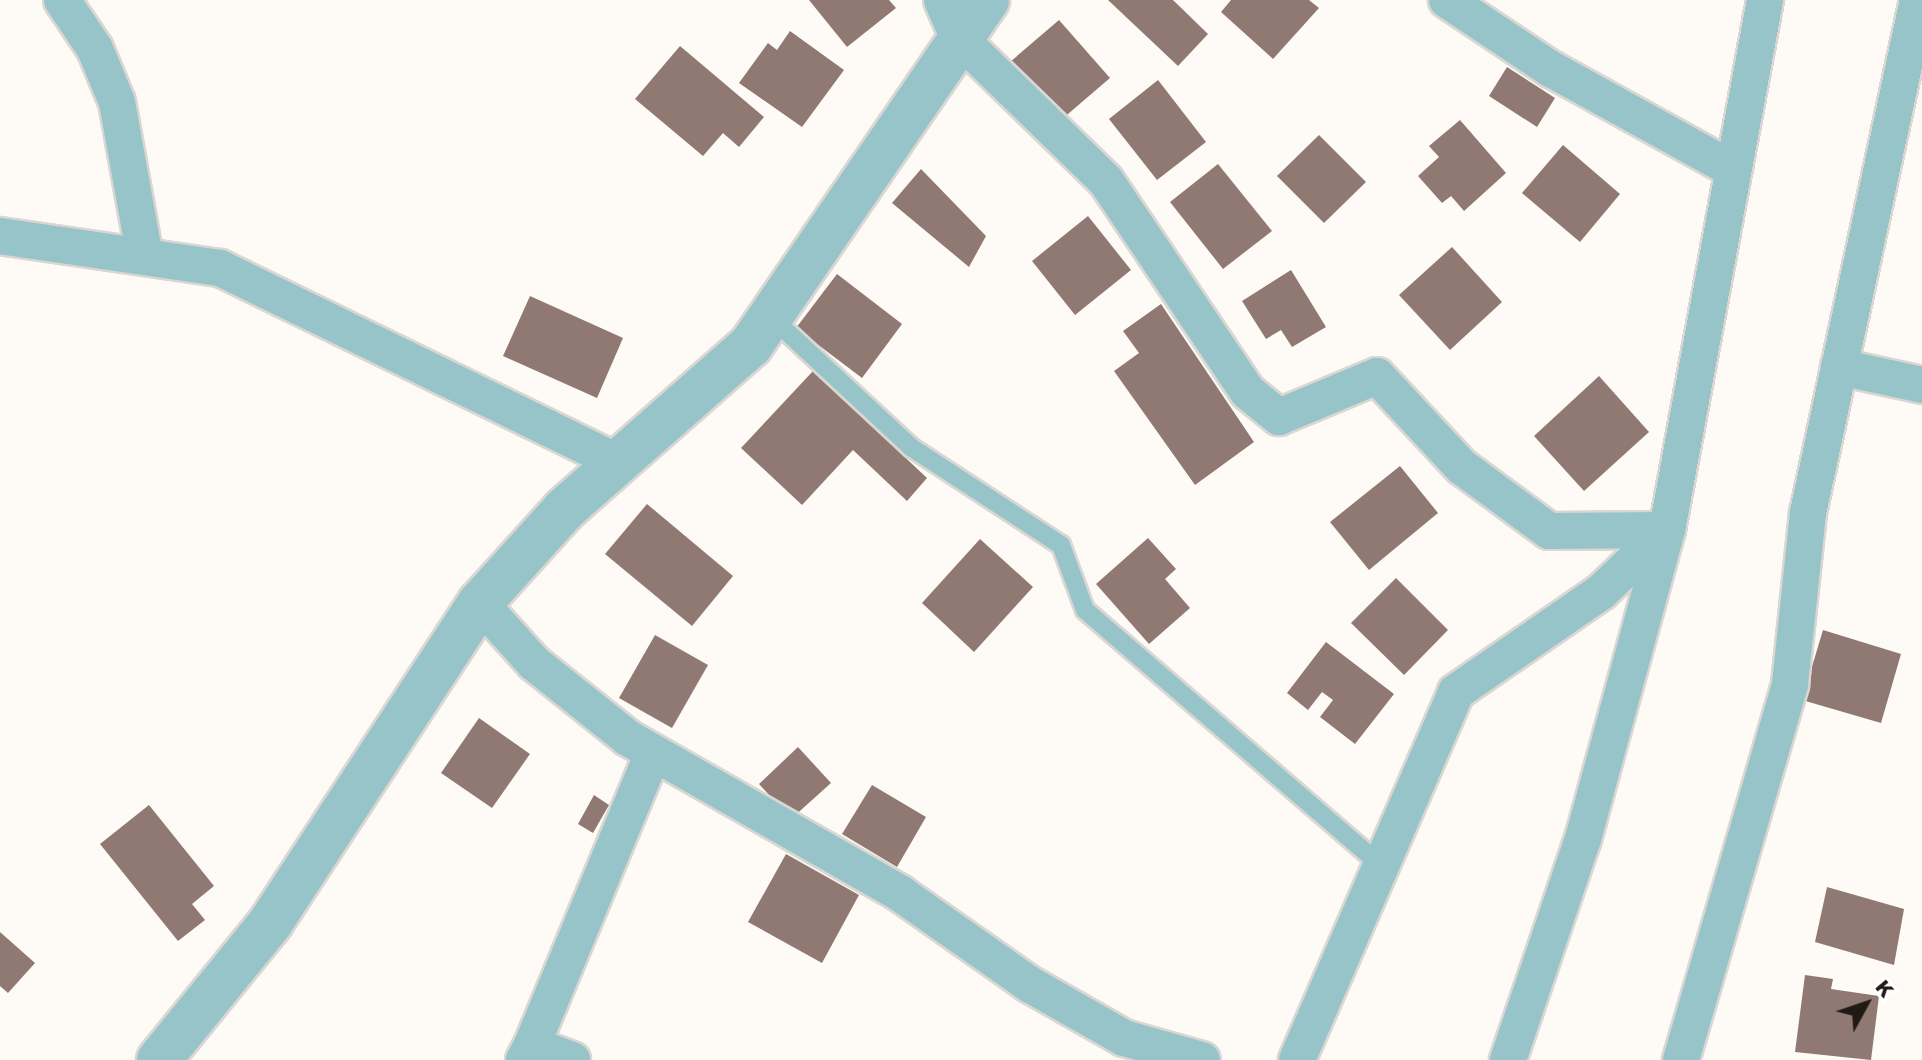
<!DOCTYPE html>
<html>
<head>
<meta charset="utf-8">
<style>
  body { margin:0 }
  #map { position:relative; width:1922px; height:1060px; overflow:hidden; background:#fefbf7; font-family:"Work Sans",sans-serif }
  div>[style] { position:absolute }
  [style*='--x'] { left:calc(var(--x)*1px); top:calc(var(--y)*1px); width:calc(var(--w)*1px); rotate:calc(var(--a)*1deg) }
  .building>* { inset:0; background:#907972 }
  .roads { filter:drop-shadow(2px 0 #dad7d3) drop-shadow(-2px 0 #dad7d3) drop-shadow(0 2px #dad7d3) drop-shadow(0 -2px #dad7d3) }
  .service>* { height:18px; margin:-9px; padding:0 9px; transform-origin:9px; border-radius:9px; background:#97c4c9 }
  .minor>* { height:36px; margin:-18px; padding:0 18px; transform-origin:18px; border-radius:18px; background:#97c4c9 }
  .tertiary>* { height:44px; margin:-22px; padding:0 22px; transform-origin:22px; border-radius:22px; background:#97c4c9 }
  span { translate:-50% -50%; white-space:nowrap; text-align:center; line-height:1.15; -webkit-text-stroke:7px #fff; paint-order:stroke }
  .north { position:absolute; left:1826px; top:964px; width:80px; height:80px; -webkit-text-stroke:6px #fff; paint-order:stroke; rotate:50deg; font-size:22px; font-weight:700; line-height:32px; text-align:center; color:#201a14 }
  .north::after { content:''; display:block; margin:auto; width:28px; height:36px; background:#201a14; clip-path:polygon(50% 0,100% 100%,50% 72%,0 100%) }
</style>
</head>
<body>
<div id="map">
  <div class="building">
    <div style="clip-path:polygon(809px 0,889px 0,896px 8px,847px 47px)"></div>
    <div style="clip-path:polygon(1108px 0,1173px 0,1208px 34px,1178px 66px)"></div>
    <div style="clip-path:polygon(1231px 0,1309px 0,1319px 8px,1273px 59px,1221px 12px)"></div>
    <div style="clip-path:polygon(1059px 20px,1110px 78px,1061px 120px,1010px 62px)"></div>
    <div style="clip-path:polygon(790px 31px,844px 70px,802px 127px,739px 83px,768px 43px,777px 50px)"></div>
    <div style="clip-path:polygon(680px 46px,764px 117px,739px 147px,723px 133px,703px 156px,635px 99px)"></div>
    <div style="clip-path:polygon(1507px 67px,1555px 98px,1537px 127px,1489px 96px)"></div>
    <div style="clip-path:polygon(1158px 80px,1206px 142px,1157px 180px,1109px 119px)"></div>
    <div style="clip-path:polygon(1460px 120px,1506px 173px,1464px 211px,1451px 196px,1442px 203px,1418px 176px,1439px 157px,1429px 146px)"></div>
    <div style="clip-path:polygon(1319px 135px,1366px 182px,1324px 223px,1277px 176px)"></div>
    <div style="clip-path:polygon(1563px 145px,1620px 194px,1580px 242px,1522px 193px)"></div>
    <div style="clip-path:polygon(1218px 164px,1272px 231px,1223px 269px,1170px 202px)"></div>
    <div style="clip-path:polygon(921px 169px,986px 236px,969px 267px,892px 203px)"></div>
    <div style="clip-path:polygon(1088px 216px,1131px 270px,1075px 315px,1032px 261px)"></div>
    <div style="clip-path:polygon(1452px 247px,1502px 302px,1450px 350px,1399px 295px)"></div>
    <div style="clip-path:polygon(1291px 270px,1326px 327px,1292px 347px,1281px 330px,1266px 339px,1242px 301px)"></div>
    <div style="clip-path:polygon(837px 274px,902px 324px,862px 378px,796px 328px)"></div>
    <div style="clip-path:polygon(530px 296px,623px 338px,597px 398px,503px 356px)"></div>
    <div style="clip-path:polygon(1161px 304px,1254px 442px,1195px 485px,1114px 371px,1139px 353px,1123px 331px)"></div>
    <div style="clip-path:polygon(813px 371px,927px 478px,907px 501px,853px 450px,802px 505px,741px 448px)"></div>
    <div style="clip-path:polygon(1599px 376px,1649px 432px,1584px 491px,1534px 436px)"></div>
    <div style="clip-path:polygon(1400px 466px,1438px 513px,1369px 570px,1330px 522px)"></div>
    <div style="clip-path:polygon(647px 504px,733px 576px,692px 626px,605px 554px)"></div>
    <div style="clip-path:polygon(1148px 538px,1176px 569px,1165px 579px,1190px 608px,1149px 644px,1096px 584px)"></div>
    <div style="clip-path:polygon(980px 539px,1033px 587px,974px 652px,922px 603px)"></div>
    <div style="clip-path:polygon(1396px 578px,1448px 630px,1404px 675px,1351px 623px)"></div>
    <div style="clip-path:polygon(1823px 630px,1901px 654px,1881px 723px,1802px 700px)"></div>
    <div style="clip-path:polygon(655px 635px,708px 665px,672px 728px,619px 698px)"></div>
    <div style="clip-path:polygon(1326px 642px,1394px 694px,1355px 744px,1320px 717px,1333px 700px,1322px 692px,1308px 710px,1287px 693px)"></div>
    <div style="clip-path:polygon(479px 718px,530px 754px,492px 808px,441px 773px)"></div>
    <div style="clip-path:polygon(798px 747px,831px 783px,791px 819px,759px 784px)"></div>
    <div style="clip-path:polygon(872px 785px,926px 817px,897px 867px,842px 834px)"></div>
    <div style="clip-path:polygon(594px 795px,609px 805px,593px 833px,578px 824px)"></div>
    <div style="clip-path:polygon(149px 805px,214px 886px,192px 904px,205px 920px,178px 941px,100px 844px)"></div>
    <div style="clip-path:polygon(786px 854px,859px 895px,822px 963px,748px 922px)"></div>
    <div style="clip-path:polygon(1827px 887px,1904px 909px,1894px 965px,1815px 942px)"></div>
    <div style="clip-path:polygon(0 932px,35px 963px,8px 993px,0 986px)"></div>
    <div style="clip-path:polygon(1805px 975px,1833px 979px,1831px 989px,1879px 996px,1871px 1060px,1795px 1052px)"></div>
  </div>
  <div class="roads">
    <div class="service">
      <div style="--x:771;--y:317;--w:192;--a:42.9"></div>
      <div style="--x:912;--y:448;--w:178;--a:33.1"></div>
      <div style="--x:1061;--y:545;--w:69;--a:69.7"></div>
      <div style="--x:1085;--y:610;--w:389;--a:40.8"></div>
    </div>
    <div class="minor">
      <div style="--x:62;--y:0;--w:59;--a:56"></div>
      <div style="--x:95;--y:49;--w:57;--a:67.5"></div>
      <div style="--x:117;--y:102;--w:152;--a:79.8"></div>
      <div style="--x:942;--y:0;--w:40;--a:66.6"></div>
      <div style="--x:958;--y:37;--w:206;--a:44.2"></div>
      <div style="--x:1106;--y:181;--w:254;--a:56.1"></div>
      <div style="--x:1248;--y:392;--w:40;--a:39"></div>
      <div style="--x:1279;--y:417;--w:106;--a:-22.7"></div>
      <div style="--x:1377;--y:376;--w:125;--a:47"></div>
      <div style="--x:1462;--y:467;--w:108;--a:36.3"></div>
      <div style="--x:1549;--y:531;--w:118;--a:-0.5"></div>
      <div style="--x:1447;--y:0;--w:125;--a:33.6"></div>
      <div style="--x:1551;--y:69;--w:207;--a:28.9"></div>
      <div style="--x:0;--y:236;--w:222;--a:8.3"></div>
      <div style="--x:220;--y:268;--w:443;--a:26"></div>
      <div style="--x:1839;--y:367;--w:85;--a:12.2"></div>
      <div style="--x:480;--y:603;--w:81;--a:48"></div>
      <div style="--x:534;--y:663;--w:120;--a:38.6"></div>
      <div style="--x:628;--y:738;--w:314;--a:29.7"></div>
      <div style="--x:901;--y:894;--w:156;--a:35.1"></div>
      <div style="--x:1029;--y:984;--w:109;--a:29.6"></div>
      <div style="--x:1124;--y:1038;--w:81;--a:15.8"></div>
      <div style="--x:532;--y:1045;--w:316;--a:-67.5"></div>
      <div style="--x:524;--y:1060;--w:17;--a:-62"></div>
      <div style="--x:532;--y:1045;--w:43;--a:20.6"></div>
      <div style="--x:1297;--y:1060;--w:401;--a:-66.6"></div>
      <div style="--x:1456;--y:692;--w:176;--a:-34.6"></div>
      <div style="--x:1601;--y:592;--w:88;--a:-43.6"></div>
      <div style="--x:1508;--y:1060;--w:233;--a:-71.3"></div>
      <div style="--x:1583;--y:839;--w:320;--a:-74.8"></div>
      <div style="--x:1667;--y:530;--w:539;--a:-79.52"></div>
      <div style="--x:1681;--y:1060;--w:391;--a:-73.8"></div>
      <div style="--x:1790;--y:684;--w:172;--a:-84"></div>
      <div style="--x:1808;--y:513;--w:525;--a:-77.9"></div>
    </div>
    <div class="tertiary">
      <div style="--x:159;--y:1060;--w:178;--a:-50.9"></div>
      <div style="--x:271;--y:922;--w:381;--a:-56.8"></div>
      <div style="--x:480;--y:603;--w:127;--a:-47.9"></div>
      <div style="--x:565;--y:509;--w:248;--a:-41.4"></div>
      <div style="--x:751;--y:345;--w:418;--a:-55.6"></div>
    </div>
  </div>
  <div class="north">K</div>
</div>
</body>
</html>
